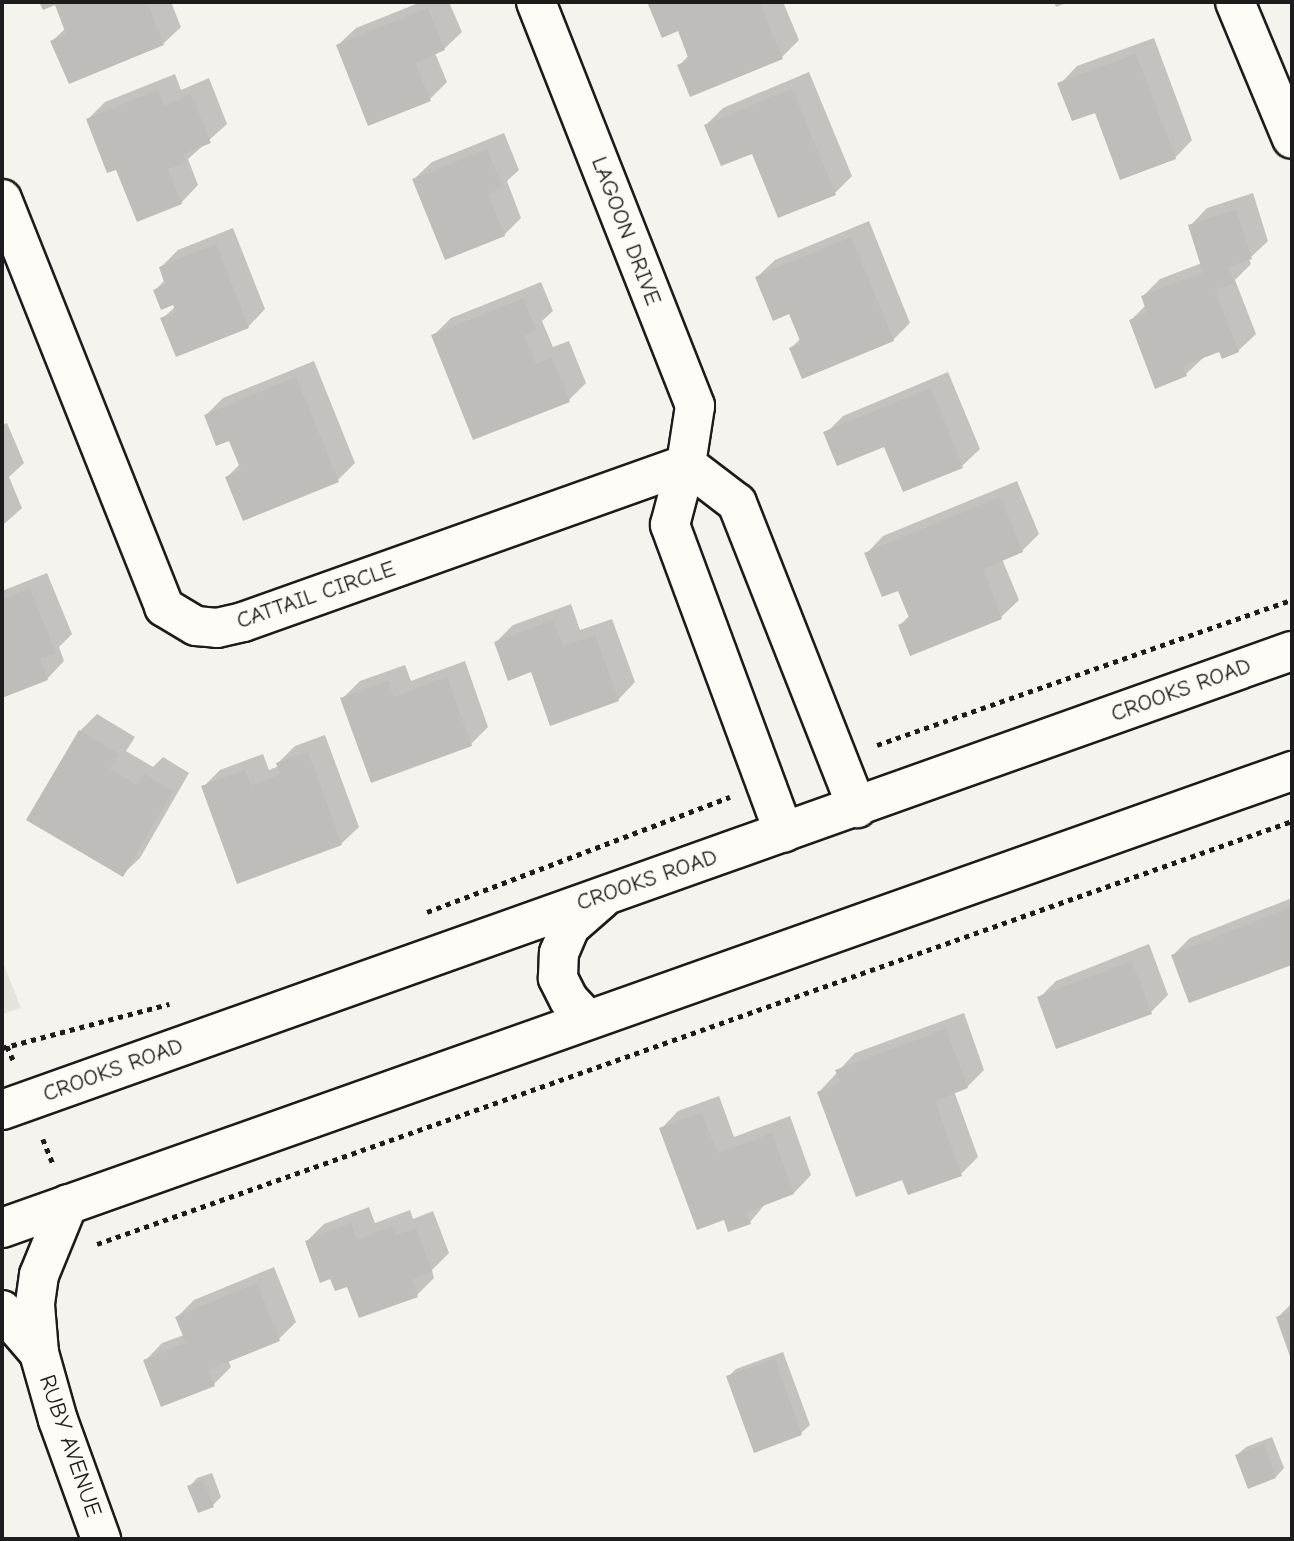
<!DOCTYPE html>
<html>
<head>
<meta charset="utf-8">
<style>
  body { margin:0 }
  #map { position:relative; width:1294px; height:1541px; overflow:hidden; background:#f4f3ee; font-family:"Comic Neue",sans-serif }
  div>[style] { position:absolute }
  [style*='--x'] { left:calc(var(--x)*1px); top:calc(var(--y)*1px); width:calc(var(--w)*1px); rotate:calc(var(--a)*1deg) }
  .built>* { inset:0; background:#e4e3de }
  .shadow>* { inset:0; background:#0003 }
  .building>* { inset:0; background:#bebdba }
  .path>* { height:4.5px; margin-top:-2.25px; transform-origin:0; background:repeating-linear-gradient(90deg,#1c1c1c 0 5px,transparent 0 10px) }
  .roads { filter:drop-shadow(2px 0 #1c1c1c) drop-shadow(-2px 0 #1c1c1c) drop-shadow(0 2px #1c1c1c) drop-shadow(0 -2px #1c1c1c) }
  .street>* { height:38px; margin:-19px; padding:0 19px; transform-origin:19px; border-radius:19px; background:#fdfcf7 }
  .secondary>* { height:38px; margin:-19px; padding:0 19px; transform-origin:19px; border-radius:19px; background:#fdfcf7 }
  span { translate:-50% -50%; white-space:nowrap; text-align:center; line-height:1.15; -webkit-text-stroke:6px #fdfcf7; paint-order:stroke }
  .street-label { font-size:23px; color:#1c1c1c }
  .frame { position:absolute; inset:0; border:4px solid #1c1c1c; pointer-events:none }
</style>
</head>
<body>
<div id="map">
  <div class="built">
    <div style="clip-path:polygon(2px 960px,21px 1008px,2px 1014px)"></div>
  </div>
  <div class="shadow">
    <div style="clip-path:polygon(41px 2px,171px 2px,181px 27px,163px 44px,52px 41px,66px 28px,56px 3px,44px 8px)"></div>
    <div style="clip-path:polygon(421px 2px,449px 2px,462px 32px,444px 49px,435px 53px,447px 82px,430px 99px,338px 45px,356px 28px)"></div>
    <div style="clip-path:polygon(649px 2px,783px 2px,799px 40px,782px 57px,679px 66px,689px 55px,679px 29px,663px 36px)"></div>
    <div style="clip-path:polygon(1054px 2px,1069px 2px,1056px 7px)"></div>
    <div style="clip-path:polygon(1154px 38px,1192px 140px,1175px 158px,1096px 111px,1060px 84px,1077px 66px)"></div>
    <div style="clip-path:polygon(809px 72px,852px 176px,835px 193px,706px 125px,723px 108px)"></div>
    <div style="clip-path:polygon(175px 74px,181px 90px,209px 78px,227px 124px,188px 159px,198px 185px,181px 203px,117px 167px,88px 119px,105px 102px)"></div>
    <div style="clip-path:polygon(504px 133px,519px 170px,507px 181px,521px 218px,504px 235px,414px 179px,432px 162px)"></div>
    <div style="clip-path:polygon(1253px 193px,1268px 241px,1249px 259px,1251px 264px,1235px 280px,1256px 334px,1238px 351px,1220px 350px,1204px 357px,1186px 374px,1156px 386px,1131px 320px,1146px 305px,1143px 296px,1160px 279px,1202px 263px,1190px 226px,1207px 208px)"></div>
    <div style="clip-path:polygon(869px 221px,910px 323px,893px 340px,791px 348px,801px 338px,790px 312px,757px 277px,775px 260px)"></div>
    <div style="clip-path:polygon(233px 228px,265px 309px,248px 327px,162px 319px,176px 306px,155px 290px,165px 280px,161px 267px,178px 250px)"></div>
    <div style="clip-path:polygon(541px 282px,553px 311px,542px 321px,553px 347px,569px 341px,586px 383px,569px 400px,433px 336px,451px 318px)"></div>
    <div style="clip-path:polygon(314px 361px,355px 463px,338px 480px,227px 477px,240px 464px,229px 439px,206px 415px,223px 398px)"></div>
    <div style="clip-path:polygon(948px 372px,980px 449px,962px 466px,904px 490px,885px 445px,826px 433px,843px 416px)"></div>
    <div style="clip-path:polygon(7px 423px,24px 463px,9px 477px,22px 508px,2px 526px,2px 425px)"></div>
    <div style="clip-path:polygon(1017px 481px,1039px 534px,1022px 551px,1002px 559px,1019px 600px,1001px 617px,900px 625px,910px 615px,899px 589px,866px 554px,883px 536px)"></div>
    <div style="clip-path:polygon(47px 573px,72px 634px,59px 647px,64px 661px,47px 679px,2px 697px,2px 591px)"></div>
    <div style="clip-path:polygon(571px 604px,580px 630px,612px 619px,635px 682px,618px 700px,532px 670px,496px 642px,513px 625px)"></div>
    <div style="clip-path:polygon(465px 661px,488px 727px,471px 744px,342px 699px,360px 681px,405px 665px,411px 681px)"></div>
    <div style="clip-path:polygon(97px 714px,135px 737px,126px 751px,153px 767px,163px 757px,189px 773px,140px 858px,122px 875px,80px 731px)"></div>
    <div style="clip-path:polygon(325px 735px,359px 827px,341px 844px,203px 787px,220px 770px,263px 754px,269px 770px,279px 766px,278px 763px,295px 746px)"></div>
    <div style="clip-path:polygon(1292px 898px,1292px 964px,1190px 1001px,1173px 955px,1190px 938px)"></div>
    <div style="clip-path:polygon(1149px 944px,1168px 995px,1151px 1012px,1039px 998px,1056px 981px)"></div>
    <div style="clip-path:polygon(964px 1013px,984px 1070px,967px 1087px,954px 1091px,978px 1157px,961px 1174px,904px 1178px,819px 1092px,855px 1053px)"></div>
    <div style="clip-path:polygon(719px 1096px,734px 1137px,790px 1116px,811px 1175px,794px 1193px,767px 1202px,750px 1222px,725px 1217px,661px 1129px,678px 1111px)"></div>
    <div style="clip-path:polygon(369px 1207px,375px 1223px,410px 1210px,413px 1219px,433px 1211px,449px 1253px,432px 1270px,434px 1278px,417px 1295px,348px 1285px,331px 1277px,307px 1241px,324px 1224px)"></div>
    <div style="clip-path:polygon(274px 1267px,296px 1322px,279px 1339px,228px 1360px,231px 1367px,214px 1384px,145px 1361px,162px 1343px,184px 1335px,177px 1317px,194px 1300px)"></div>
    <div style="clip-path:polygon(1292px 1303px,1292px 1357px,1278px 1317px)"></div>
    <div style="clip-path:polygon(783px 1352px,810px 1425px,801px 1433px,755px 1450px,728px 1377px,736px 1369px)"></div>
    <div style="clip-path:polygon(1272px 1437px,1284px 1468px,1276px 1477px,1237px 1455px,1246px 1447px)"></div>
    <div style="clip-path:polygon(212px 1473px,221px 1497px,213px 1505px,189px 1487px,197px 1478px)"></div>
  </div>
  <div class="building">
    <div style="clip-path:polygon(39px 2px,147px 2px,164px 45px,69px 84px,50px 41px,66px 34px,55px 5px,43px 10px)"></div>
    <div style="clip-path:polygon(647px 2px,759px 2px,783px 59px,690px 97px,677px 65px,689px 60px,678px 31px,662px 38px)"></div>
    <div style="clip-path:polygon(428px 8px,445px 50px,415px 63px,431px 101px,368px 126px,336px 45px)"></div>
    <div style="clip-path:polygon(1136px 54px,1176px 159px,1120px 180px,1095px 113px,1072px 121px,1057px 83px)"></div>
    <div style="clip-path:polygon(792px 89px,836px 195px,778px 218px,752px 154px,721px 166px,704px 125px)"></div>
    <div style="clip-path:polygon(158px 90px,164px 106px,191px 94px,211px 143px,183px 154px,187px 162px,168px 169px,182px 204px,137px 222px,116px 170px,107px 173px,86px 119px)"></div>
    <div style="clip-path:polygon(487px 149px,503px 188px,488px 194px,505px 236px,445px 260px,412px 179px)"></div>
    <div style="clip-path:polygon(1236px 209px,1252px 259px,1228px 267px,1235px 283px,1215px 290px,1239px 352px,1222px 359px,1219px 352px,1183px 366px,1187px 376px,1155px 389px,1129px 320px,1147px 313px,1141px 296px,1203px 273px,1188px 225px)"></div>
    <div style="clip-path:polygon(851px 237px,894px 341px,802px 379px,789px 348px,801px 343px,789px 314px,773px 321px,755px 277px)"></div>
    <div style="clip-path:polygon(216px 244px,249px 328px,176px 357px,160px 318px,176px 312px,173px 305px,161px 310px,153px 290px,165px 285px,159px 267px)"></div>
    <div style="clip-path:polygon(524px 298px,536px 330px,524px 335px,536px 364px,552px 357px,570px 402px,473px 440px,431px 335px)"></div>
    <div style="clip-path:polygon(296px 377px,339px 482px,243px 521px,225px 477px,241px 470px,229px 441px,216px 446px,204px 415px)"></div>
    <div style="clip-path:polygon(931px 388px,963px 468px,903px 492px,884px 447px,837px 466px,823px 432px)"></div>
    <div style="clip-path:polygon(1000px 497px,1023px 552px,983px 569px,1002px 619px,910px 656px,898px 625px,910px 620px,898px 591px,882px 597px,864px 553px)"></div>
    <div style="clip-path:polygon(30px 589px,56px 653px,40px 659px,48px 680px,2px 698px,2px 600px)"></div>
    <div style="clip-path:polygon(553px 620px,563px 646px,595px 635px,619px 701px,550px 726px,531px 672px,508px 681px,494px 642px)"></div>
    <div style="clip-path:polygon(447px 677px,472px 746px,371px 783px,340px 698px,388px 681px,394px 697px)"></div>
    <div style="clip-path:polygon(79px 730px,119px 754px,110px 769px,137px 785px,144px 774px,173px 791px,123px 877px,26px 820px)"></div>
    <div style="clip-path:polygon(308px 752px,342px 845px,237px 884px,201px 786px,245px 770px,251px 786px,280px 775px,276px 763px)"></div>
    <div style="clip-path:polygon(1292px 907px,1292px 965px,1189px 1003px,1171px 955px)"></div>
    <div style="clip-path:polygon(1132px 961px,1152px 1014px,1056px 1049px,1037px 997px)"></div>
    <div style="clip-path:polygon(946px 1029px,968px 1088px,935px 1101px,962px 1176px,908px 1195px,902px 1180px,856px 1197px,817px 1092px,840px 1083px,835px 1070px)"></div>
    <div style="clip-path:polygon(702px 1113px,717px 1153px,772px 1133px,794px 1194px,747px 1212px,751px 1224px,728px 1232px,724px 1220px,697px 1230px,659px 1128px)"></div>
    <div style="clip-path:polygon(351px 1223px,357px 1240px,393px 1226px,396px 1235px,416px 1228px,432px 1272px,412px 1279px,418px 1297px,359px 1318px,347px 1287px,335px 1291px,330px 1279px,320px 1283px,305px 1241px)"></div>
    <div style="clip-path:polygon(257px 1283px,280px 1341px,208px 1370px,215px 1386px,161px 1407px,143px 1360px,186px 1343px,175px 1317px)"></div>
    <div style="clip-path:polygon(1292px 1311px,1292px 1362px,1276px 1317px)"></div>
    <div style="clip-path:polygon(775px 1359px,802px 1435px,754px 1453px,726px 1376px)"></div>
    <div style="clip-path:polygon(1264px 1444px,1276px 1478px,1248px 1489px,1235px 1455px)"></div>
    <div style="clip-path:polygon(203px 1480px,214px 1507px,198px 1513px,187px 1486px)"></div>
  </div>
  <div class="path">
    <div style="--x:877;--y:745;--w:440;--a:-19.3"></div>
    <div style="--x:427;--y:912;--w:324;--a:-20.8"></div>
    <div style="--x:7;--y:1046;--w:17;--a:66"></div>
    <div style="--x:2;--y:1048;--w:173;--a:-14.8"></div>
    <div style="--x:43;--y:1139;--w:29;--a:68"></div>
    <div style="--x:97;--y:1244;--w:1268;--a:-19.49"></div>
  </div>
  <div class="roads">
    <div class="street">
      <div style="--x:536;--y:2;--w:434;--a:68.5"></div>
      <div style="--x:695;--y:406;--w:59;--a:98.8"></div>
      <div style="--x:686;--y:464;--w:63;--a:104.7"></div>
      <div style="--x:670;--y:525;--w:328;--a:69.7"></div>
      <div style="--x:1235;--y:2;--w:148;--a:67.4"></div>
      <div style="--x:2;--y:199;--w:439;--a:68.3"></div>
      <div style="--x:164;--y:607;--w:37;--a:31"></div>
      <div style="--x:196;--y:626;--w:21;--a:5"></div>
      <div style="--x:217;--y:628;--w:27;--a:-13"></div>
      <div style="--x:243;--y:622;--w:470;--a:-19.6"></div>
      <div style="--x:686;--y:464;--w:64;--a:37.4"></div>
      <div style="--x:737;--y:503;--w:328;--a:68.5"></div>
      <div style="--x:68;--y:1204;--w:77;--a:112.2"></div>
      <div style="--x:39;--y:1275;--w:30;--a:98"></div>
      <div style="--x:35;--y:1305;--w:48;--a:85.2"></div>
      <div style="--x:39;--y:1353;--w:70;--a:74.2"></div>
      <div style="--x:58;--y:1420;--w:127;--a:70.1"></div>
      <div style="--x:2;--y:1310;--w:57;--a:49.3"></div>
    </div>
    <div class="secondary">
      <div style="--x:587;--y:1019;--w:26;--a:-133"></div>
      <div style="--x:569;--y:1000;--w:25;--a:-117"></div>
      <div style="--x:558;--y:978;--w:25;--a:-88"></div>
      <div style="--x:559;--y:953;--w:28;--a:-67"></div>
      <div style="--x:570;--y:927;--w:41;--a:-41.1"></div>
      <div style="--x:2;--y:1110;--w:1369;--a:-19.59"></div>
      <div style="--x:2;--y:1228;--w:1369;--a:-19.51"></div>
    </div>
  </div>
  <div class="street-label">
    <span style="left:626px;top:231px;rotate:69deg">LAGOON DRIVE</span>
    <span style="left:316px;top:595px;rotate:-19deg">CATTAIL CIRCLE</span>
    <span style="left:1181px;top:690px;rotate:-20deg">CROOKS ROAD</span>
    <span style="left:647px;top:880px;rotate:-19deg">CROOKS ROAD</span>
    <span style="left:113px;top:1070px;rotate:-20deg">CROOKS ROAD</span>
    <span style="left:70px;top:1446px;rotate:71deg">RUBY AVENUE</span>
  </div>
  <div class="frame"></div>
</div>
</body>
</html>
